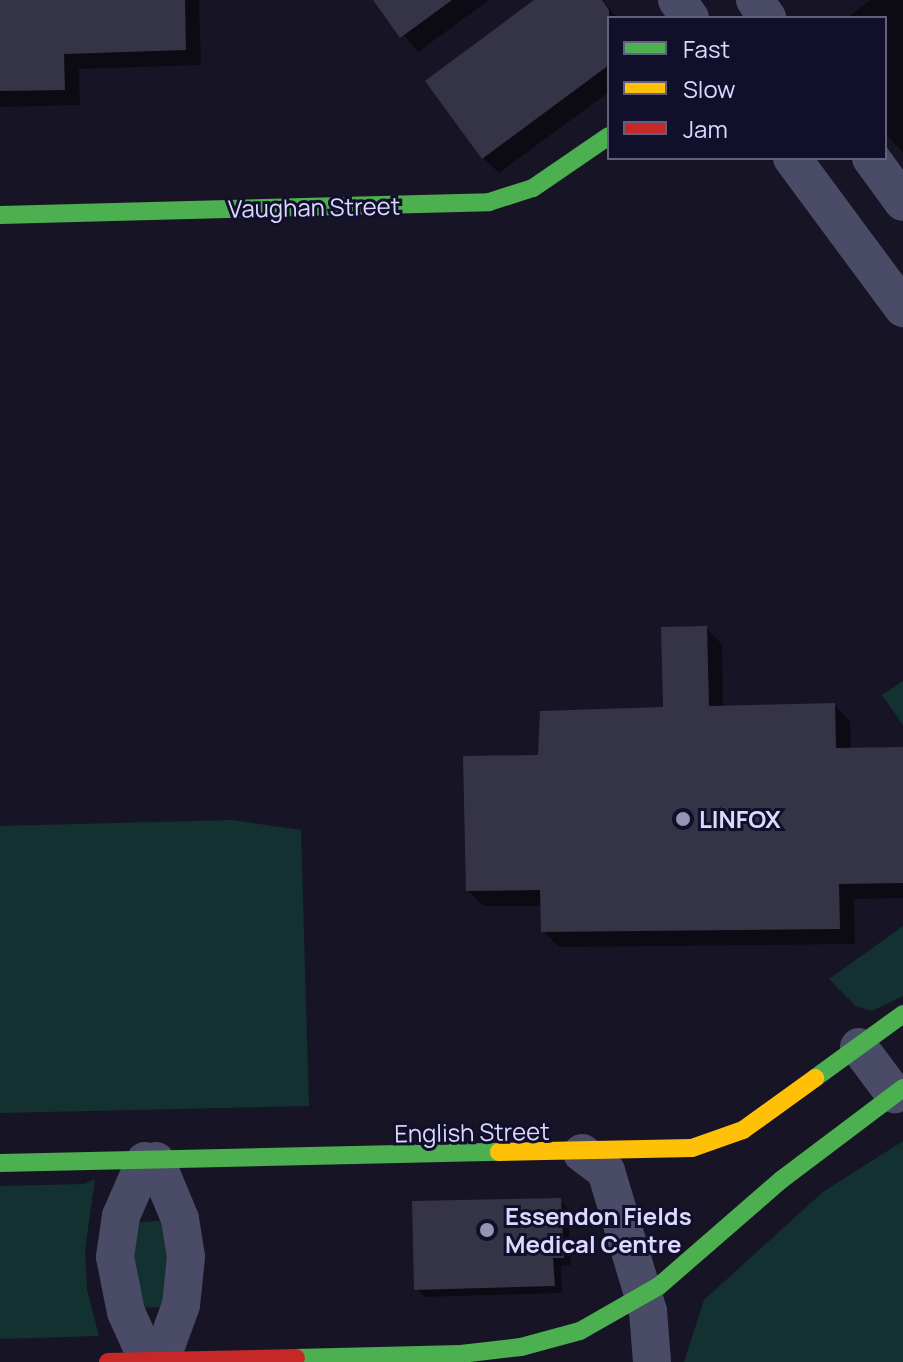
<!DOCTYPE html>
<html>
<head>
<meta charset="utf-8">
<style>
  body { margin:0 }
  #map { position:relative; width:903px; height:1362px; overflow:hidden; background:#171525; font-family:Manrope,sans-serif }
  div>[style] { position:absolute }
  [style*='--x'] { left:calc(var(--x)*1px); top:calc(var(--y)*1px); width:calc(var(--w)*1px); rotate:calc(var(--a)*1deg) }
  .green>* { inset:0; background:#133130 }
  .shadow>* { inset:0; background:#0007 }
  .building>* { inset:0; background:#353346 }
  .street>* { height:38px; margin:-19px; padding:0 19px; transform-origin:19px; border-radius:19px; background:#4a4b66 }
  .fast>* { height:18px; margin:-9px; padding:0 9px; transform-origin:9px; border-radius:9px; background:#4caf50 }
  .slow>* { height:18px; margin:-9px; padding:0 9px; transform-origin:9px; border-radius:9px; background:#ffc107 }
  .jam>* { height:18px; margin:-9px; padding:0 9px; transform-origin:9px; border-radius:9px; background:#c62828 }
  .dots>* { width:22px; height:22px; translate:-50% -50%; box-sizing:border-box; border:4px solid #120f2b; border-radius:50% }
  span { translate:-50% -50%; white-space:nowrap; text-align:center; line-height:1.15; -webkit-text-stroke:6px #120f2b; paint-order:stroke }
  .street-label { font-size:24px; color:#dbd9ff }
  .poi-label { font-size:24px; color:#dbd9ff; font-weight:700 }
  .left { translate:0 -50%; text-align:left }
  .legend { position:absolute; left:607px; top:16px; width:280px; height:144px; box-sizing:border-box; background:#120f2b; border:2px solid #626080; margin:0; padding:10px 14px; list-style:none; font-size:24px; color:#dbd9ff }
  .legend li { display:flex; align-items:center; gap:16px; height:40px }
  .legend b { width:40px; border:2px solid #626080 }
</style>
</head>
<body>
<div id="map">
  <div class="green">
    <div style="clip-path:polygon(903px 681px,903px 725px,882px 695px)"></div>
    <div style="clip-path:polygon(232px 820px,301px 830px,309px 1106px,0 1113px,0 826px)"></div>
    <div style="clip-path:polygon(903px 926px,903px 996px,872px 1011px,856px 1006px,829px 979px)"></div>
    <div style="clip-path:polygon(903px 1141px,903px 1362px,684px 1362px,704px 1300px,823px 1192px)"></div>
    <div style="clip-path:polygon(95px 1179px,85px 1250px,87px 1290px,99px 1336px,0 1339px,0 1186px,84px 1184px)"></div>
    <div style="clip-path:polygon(169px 1220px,169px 1307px,135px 1308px,130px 1223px)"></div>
  </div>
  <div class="shadow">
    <div style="clip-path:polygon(0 0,199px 0,201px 65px,79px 69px,80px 105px,0 107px)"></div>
    <div style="clip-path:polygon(375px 0,489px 0,418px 52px)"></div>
    <div style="clip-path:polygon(538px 0,603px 0,617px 18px,609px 18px,609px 92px,499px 173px,483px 158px)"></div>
    <div style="clip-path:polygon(871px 0,903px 0,903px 153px,885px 133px,885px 18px,847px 18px)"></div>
    <div style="clip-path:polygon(706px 628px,722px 644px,723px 708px,834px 705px,850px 721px,851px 749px,903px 749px,903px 898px,854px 899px,855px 944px,559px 947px,543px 931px,542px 906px,483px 906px,467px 890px,540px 757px,665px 709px)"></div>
    <div style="clip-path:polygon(560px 1200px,568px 1209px,571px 1265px,561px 1266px,562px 1293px,425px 1297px,416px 1289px)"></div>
  </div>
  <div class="building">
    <div style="clip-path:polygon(0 0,185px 0,186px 50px,64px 54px,65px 90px,0 91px)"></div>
    <div style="clip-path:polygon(373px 0,452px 0,400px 38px)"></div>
    <div style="clip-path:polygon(534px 0,602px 0,609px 10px,609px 65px,482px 159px,425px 81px)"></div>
    <div style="clip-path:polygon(707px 626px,709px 706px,835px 703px,836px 748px,903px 747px,903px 883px,839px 884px,840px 929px,541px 932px,540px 890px,466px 891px,463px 756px,538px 755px,540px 711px,663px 707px,661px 627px)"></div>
    <div style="clip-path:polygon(561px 1198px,564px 1258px,553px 1258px,555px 1286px,414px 1290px,412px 1201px)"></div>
  </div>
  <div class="street">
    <div style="--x:677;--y:0;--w:22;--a:54"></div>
    <div style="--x:755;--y:0;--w:22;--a:56"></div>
    <div style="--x:792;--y:158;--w:187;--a:53.5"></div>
    <div style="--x:871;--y:158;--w:54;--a:54"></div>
    <div style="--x:859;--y:1047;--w:59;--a:53.3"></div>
    <div style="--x:582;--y:1153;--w:30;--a:37"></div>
    <div style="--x:606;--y:1171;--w:146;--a:73.3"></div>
    <div style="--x:648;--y:1311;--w:51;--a:85.5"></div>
    <div style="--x:145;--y:1161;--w:60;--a:113.6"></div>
    <div style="--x:121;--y:1216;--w:41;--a:98.3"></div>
    <div style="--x:115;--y:1257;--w:56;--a:78.7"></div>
    <div style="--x:126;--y:1312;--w:54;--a:65.8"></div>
    <div style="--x:156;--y:1161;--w:63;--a:67.5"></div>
    <div style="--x:180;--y:1219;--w:38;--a:81"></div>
    <div style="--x:186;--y:1257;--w:48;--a:95.9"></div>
    <div style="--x:181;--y:1305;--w:59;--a:110"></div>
  </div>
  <div class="fast">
    <div style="--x:0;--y:215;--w:489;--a:-1.5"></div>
    <div style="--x:489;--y:202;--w:46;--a:-17.7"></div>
    <div style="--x:533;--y:188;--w:92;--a:-34.4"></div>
    <div style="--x:815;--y:1078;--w:109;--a:-36"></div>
    <div style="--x:0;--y:1163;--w:499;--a:-1.3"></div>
    <div style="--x:296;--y:1358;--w:165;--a:-1.4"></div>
    <div style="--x:461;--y:1354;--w:60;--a:-6.7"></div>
    <div style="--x:521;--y:1347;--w:61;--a:-15.2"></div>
    <div style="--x:580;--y:1331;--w:91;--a:-29.7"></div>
    <div style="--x:659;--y:1286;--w:162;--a:-41"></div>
    <div style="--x:781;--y:1180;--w:153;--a:-37"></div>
  </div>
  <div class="slow">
    <div style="--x:499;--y:1152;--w:193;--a:-1.2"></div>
    <div style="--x:692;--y:1148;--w:54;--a:-19.4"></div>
    <div style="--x:743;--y:1130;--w:89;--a:-35.8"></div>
  </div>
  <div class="jam">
    <div style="--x:108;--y:1362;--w:188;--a:-1.2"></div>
  </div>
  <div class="dots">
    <div style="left:683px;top:819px;background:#9694b3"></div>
    <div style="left:487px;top:1230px;background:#9694b3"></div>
  </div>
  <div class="street-label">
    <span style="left:314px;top:207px;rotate:-1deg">Vaughan Street</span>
    <span style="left:472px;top:1132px;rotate:-1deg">English Street</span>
  </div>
  <div class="poi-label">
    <span class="left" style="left:699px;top:819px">LINFOX</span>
    <span class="left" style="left:505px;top:1230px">Essendon Fields<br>Medical Centre</span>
  </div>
  <ul class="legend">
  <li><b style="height:10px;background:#4caf50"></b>Fast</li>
  <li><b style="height:10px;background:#ffc107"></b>Slow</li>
  <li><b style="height:10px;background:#c62828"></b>Jam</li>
  </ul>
</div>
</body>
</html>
